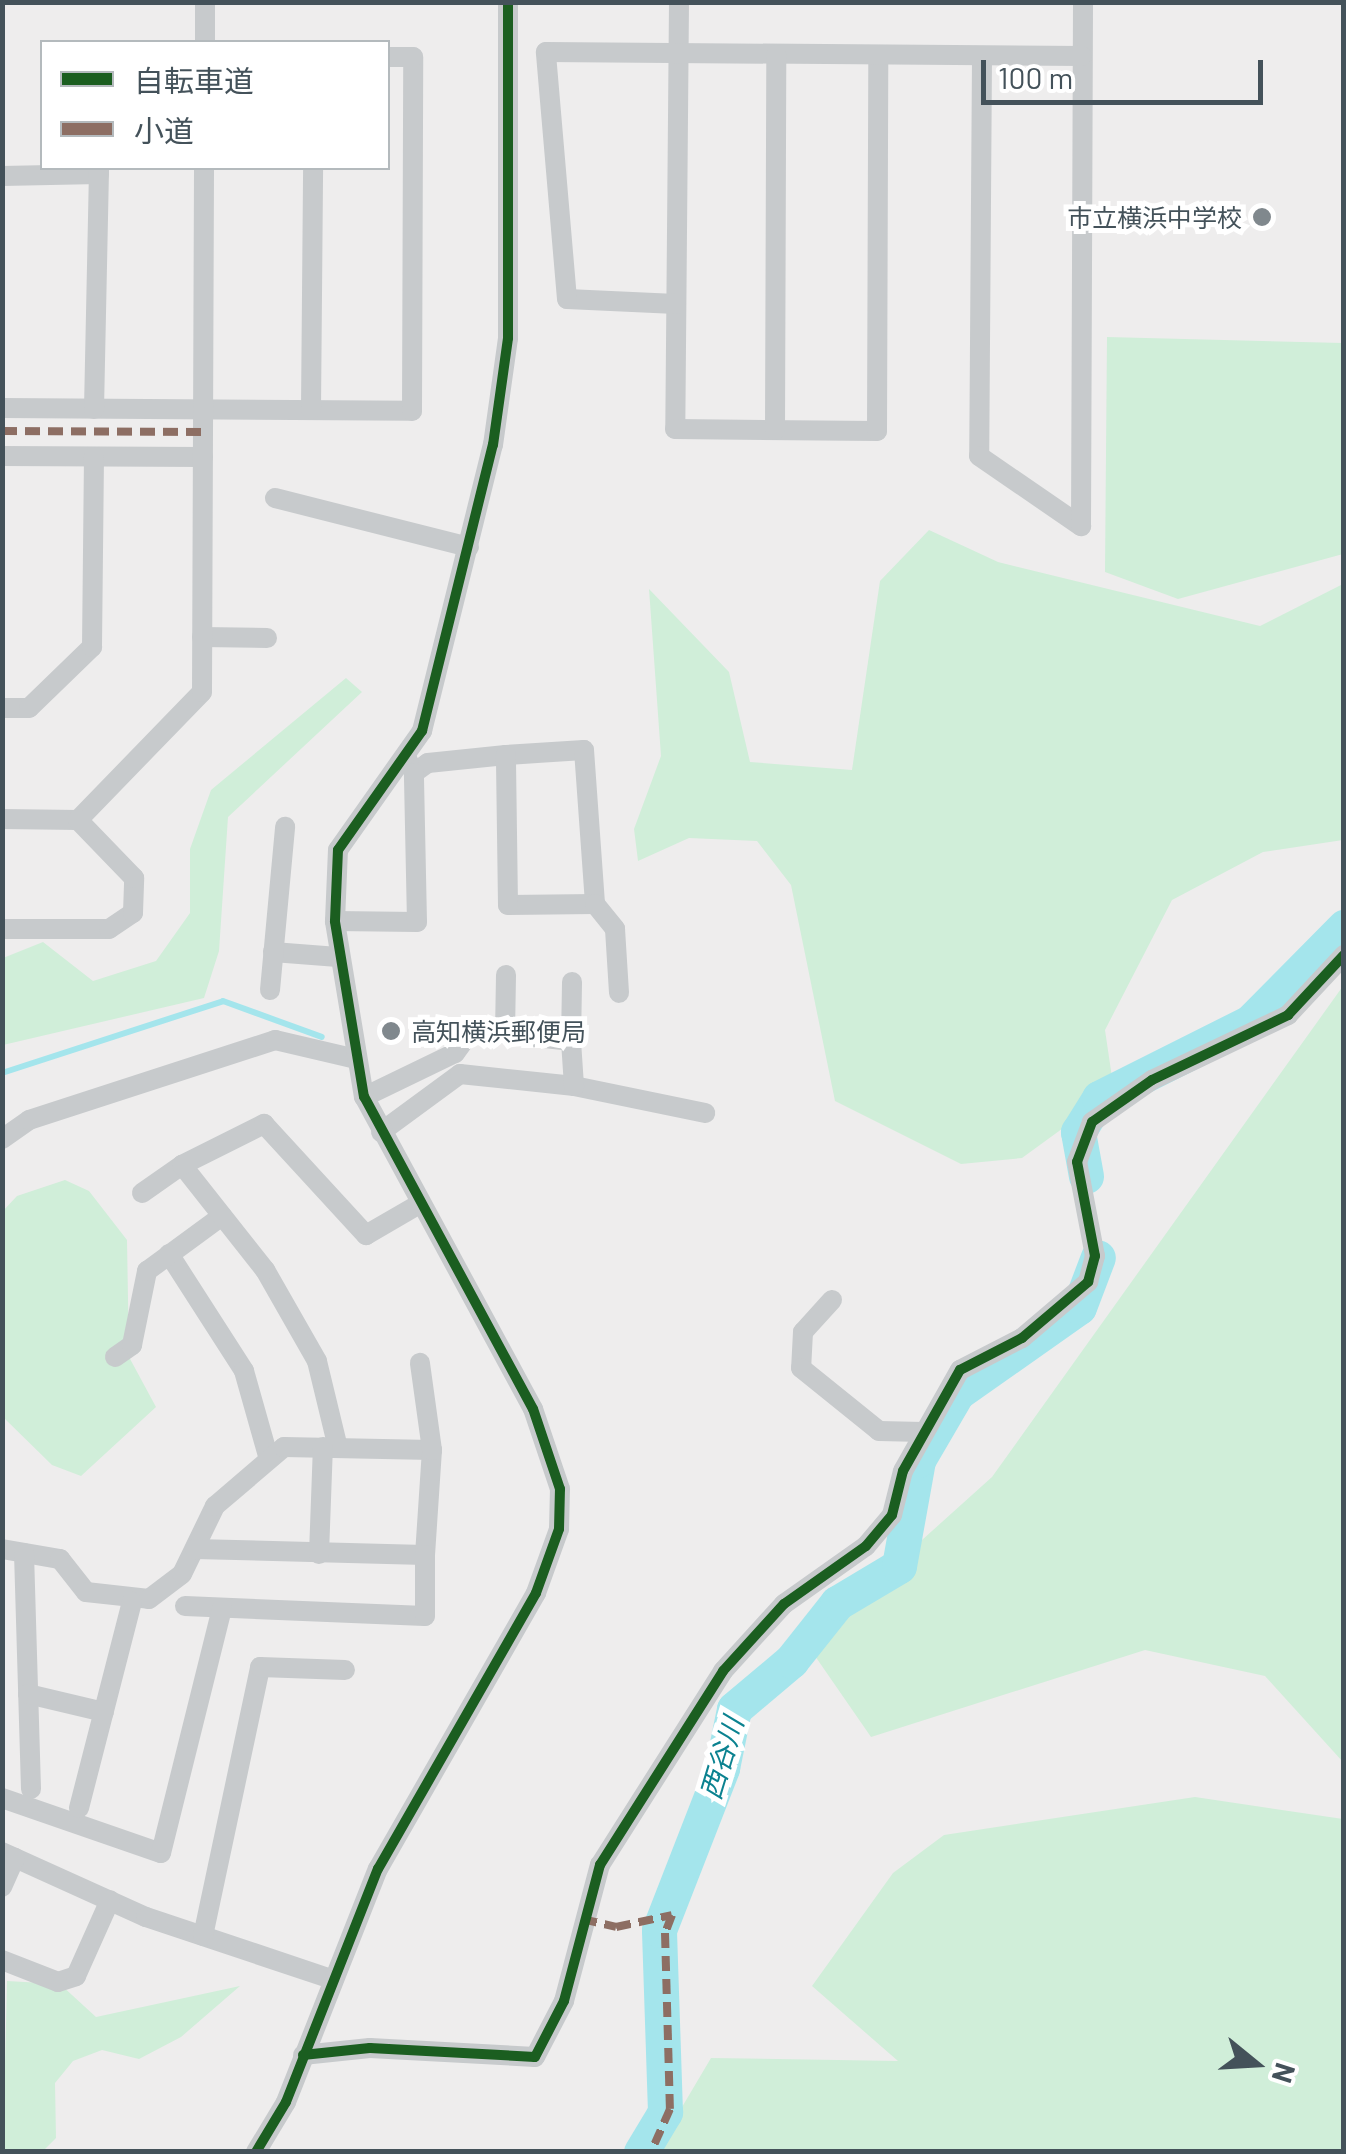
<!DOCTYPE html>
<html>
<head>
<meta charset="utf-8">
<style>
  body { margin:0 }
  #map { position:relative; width:1346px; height:2154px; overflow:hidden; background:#eeeded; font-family:Barlow,"Noto Sans JP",sans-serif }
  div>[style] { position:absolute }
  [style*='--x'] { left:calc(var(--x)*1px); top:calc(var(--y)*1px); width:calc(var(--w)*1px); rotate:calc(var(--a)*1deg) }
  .green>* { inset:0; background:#d0eed9 }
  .stream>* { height:6px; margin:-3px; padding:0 3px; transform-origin:3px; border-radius:3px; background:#a4e5ec }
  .river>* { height:35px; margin:-17.5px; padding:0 17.5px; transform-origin:17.5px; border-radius:17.5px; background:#a4e5ec }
  .minor>* { height:20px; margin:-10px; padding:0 10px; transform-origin:10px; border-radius:10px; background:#c7cacc }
  .quiet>* { height:8px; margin-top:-4px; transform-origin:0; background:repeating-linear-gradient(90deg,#8d6e63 0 15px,transparent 0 23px) }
  .cycleway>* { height:10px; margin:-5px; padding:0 5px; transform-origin:5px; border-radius:5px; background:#1b5e20 }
  .dots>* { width:28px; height:28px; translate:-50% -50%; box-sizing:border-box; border:5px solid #fff; border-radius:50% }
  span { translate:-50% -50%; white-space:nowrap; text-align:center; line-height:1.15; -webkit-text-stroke:10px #fff; paint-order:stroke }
  .poi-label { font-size:25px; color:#44525a }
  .right { translate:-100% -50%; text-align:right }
  .left { translate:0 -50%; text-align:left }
  .water-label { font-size:28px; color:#0b8290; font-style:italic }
  .frame { position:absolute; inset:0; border:5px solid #44525a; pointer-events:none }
  .legend { position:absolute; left:40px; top:40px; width:350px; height:130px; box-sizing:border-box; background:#fff; border:2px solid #b4babd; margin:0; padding:12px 18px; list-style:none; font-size:30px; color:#44525a }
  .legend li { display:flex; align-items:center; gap:20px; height:50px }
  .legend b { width:50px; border:2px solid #b4babd }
  .north { position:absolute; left:1206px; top:2014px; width:100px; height:100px; -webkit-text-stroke:8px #fff; paint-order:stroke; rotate:108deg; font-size:28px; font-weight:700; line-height:40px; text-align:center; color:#44525a }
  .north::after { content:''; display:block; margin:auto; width:35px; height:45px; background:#44525a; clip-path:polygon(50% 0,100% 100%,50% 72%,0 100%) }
  .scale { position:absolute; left:981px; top:60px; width:282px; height:45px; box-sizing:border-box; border:5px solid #44525a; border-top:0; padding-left:12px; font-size:30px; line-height:35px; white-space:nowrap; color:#44525a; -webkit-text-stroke:8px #fff; paint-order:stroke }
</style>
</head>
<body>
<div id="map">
  <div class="green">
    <div style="clip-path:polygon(1107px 337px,1343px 343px,1343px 554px,1178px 599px,1105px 572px)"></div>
    <div style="clip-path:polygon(929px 530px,998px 562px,1260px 626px,1343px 584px,1343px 840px,1263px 852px,1172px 900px,1105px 1030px,1114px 1091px,1022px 1158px,961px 1164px,835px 1101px,791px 885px,757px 841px,689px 838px,638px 861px,634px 829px,661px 756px,649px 589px,729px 672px,750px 762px,852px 770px,880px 581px)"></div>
    <div style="clip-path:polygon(346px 678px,362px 692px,228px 817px,219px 951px,204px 998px,3px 1045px,3px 958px,43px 942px,93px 981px,156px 961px,190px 913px,190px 849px,211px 790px)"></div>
    <div style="clip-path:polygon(1343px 986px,1343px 1762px,1265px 1676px,1145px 1650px,871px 1737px,815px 1656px,822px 1630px,992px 1477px)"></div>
    <div style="clip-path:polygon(65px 1180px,89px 1191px,127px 1240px,129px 1357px,156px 1407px,81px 1476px,52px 1465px,3px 1417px,2px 1212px,17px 1196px)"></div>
    <div style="clip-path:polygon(1195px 1797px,1343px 1819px,1343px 2151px,656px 2151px,711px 2058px,898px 2061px,812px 1986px,893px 1873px,944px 1835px)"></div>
    <div style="clip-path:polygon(7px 1981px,60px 1984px,96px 2017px,240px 1986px,181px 2037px,139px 2059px,102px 2050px,73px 2061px,55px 2083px,56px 2138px,43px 2151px,3px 2152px)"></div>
  </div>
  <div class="stream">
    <div style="--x:2;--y:1073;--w:232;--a:-18"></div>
    <div style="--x:223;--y:1001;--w:105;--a:20"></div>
  </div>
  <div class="river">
    <div style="--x:1086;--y:1176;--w:45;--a:-100.3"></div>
    <div style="--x:1078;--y:1132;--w:40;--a:-58"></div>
    <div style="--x:1099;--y:1098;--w:169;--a:-26.7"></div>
    <div style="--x:1250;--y:1022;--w:134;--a:-45.3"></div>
    <div style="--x:641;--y:2152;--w:47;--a:-59"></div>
    <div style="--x:665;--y:2112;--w:182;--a:-91.9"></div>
    <div style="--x:659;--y:1930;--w:174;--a:-68.7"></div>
    <div style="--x:722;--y:1768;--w:60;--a:-78.5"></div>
    <div style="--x:734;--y:1709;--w:75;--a:-40.1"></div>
    <div style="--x:791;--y:1661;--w:74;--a:-51.6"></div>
    <div style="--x:837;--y:1603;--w:72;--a:-30.8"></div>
    <div style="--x:899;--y:1566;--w:108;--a:-79.8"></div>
    <div style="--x:918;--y:1460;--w:78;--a:-59.8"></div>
    <div style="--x:957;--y:1393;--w:149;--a:-35.2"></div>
    <div style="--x:1079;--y:1307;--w:53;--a:-69.2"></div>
  </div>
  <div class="minor">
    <div style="--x:679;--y:2;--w:427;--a:90.5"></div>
    <div style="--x:675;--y:429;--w:202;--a:0.6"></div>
    <div style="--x:877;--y:431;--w:376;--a:-89.8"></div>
    <div style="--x:205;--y:42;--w:40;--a:-90"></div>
    <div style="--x:982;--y:57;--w:399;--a:90.4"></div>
    <div style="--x:979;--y:456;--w:124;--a:34.5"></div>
    <div style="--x:1081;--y:526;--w:524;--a:-89.78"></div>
    <div style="--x:2;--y:176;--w:97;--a:-1.2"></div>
    <div style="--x:676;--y:304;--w:109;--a:-177.4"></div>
    <div style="--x:567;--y:299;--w:248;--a:-94.9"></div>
    <div style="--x:546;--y:52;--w:536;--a:0.43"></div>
    <div style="--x:2;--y:408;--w:410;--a:0.4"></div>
    <div style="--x:412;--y:411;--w:354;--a:-89.8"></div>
    <div style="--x:413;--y:57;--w:25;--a:180"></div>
    <div style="--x:94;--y:409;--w:241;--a:-88.8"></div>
    <div style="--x:311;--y:409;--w:241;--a:-89.5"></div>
    <div style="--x:775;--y:430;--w:375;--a:-89.8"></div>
    <div style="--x:2;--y:456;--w:201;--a:0.3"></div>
    <div style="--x:275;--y:498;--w:200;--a:14.2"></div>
    <div style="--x:202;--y:637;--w:65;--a:0.9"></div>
    <div style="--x:2;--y:708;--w:27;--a:0"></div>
    <div style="--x:29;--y:708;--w:88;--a:-44.1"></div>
    <div style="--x:92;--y:647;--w:190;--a:-89.4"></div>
    <div style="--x:406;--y:757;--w:18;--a:63"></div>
    <div style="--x:414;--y:773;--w:17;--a:-36"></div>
    <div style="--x:428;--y:763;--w:78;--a:-5.9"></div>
    <div style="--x:506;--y:755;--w:78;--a:-3.7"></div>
    <div style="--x:584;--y:750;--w:154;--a:85.9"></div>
    <div style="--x:595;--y:904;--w:87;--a:179.3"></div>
    <div style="--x:508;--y:905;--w:150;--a:-90.8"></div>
    <div style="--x:2;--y:819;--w:76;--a:0.8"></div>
    <div style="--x:78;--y:820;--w:178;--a:-45.9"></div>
    <div style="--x:202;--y:692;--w:524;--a:-89.78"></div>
    <div style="--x:595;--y:904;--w:32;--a:51"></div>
    <div style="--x:615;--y:929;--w:64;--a:86.4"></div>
    <div style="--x:335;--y:921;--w:82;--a:0.7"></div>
    <div style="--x:417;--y:922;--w:149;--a:-91.2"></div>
    <div style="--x:2;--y:929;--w:107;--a:0"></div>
    <div style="--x:109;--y:929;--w:29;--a:-34"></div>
    <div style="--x:133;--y:913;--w:35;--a:-88"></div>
    <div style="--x:134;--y:878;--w:81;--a:-134"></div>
    <div style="--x:273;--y:952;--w:65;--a:4.4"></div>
    <div style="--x:270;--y:990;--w:164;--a:-84.7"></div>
    <div style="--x:505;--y:1033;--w:58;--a:-89"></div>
    <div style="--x:574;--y:1086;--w:134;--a:11.6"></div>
    <div style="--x:364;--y:1097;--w:101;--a:-25.8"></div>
    <div style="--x:455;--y:1053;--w:29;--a:-54"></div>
    <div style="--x:472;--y:1030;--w:100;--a:6.3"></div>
    <div style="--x:571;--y:1041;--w:59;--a:-89"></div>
    <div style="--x:381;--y:1132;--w:98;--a:-36.3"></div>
    <div style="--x:460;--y:1074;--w:115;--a:6"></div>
    <div style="--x:574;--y:1086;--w:45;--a:-93.8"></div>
    <div style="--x:2;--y:1139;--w:33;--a:-35"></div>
    <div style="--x:29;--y:1120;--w:259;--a:-18"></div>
    <div style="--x:275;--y:1040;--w:79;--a:13.2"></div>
    <div style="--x:142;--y:1193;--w:49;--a:-35"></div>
    <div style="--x:169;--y:1254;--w:139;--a:57.3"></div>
    <div style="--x:244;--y:1371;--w:88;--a:74.2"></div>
    <div style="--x:832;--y:1300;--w:43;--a:132.2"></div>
    <div style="--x:803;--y:1332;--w:36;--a:93"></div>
    <div style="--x:801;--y:1368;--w:100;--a:38.9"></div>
    <div style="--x:879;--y:1431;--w:44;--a:1.3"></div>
    <div style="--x:115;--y:1357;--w:21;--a:-35"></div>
    <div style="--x:132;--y:1345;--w:76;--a:-78.5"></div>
    <div style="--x:147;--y:1271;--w:93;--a:-36.3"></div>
    <div style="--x:338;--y:1448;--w:89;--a:-103.6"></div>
    <div style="--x:317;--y:1361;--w:105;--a:-119.7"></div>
    <div style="--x:265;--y:1270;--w:134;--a:-128.3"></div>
    <div style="--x:182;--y:1165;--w:92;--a:-26.6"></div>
    <div style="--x:264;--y:1124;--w:151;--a:47.4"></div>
    <div style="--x:366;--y:1235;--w:58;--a:-30.1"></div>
    <div style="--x:2;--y:1549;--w:59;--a:9.8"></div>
    <div style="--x:60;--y:1559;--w:42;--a:51.8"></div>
    <div style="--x:86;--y:1592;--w:63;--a:6.3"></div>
    <div style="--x:149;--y:1599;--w:41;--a:-37.1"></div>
    <div style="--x:182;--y:1574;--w:76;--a:-64.1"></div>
    <div style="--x:215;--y:1506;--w:91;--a:-40.5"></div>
    <div style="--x:284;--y:1447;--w:148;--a:1.2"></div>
    <div style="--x:195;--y:1549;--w:230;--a:1.5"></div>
    <div style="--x:425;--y:1555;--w:105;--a:-86.2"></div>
    <div style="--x:432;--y:1450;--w:88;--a:-97.9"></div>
    <div style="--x:24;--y:1553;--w:236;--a:88.3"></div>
    <div style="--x:319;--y:1554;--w:107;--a:-87.9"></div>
    <div style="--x:185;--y:1606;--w:240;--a:2.4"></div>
    <div style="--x:425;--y:1616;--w:61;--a:-90"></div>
    <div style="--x:28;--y:1694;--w:78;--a:13.3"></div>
    <div style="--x:2;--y:1798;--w:168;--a:19.1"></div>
    <div style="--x:161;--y:1853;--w:252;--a:-76"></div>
    <div style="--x:79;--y:1808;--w:213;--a:-75.6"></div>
    <div style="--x:2;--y:1852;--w:158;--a:24.3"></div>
    <div style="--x:146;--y:1917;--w:195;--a:18.5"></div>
    <div style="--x:2;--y:1887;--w:32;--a:-66"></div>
    <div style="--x:203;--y:1936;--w:275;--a:-78"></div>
    <div style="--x:260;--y:1667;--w:85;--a:2"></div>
    <div style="--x:2;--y:1960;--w:60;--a:21.4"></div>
    <div style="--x:58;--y:1982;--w:19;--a:-18"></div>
    <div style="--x:76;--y:1976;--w:83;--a:-65.9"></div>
    <div style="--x:303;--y:2055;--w:67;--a:-6"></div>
    <div style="--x:370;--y:2048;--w:165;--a:3.1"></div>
    <div style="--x:535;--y:2057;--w:63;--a:-62.6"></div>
    <div style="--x:564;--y:2001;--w:141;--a:-75.2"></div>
    <div style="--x:600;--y:1865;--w:230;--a:-57.6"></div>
    <div style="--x:723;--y:1671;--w:91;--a:-47.7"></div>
    <div style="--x:784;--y:1604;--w:100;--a:-35.3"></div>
    <div style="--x:866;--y:1546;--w:40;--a:-50"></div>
    <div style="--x:892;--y:1515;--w:45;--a:-76"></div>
    <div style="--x:903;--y:1471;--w:116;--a:-60.6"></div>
    <div style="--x:960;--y:1370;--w:70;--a:-27.3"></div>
    <div style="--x:1022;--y:1338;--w:87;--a:-40.3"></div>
    <div style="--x:1088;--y:1282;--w:27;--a:-75"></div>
    <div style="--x:1095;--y:1256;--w:96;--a:-100.8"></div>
    <div style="--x:1077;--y:1162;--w:43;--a:-69.4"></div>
    <div style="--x:1092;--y:1122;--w:73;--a:-35"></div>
    <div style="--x:1152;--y:1080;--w:151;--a:-25.5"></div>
    <div style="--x:1288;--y:1015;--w:82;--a:-47"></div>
    <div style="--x:256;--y:2152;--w:58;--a:-59"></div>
    <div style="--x:286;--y:2102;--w:251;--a:-68.5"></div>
    <div style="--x:378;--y:1869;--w:318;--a:-60.2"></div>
    <div style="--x:536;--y:1593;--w:68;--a:-70.2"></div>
    <div style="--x:559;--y:1529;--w:40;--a:-88.6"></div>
    <div style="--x:560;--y:1489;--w:84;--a:-108.6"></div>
    <div style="--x:533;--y:1409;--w:355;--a:-118.4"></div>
    <div style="--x:364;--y:1097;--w:178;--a:-99.4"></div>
    <div style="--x:335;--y:921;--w:71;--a:-87.6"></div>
    <div style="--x:338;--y:850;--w:146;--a:-54.8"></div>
    <div style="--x:422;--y:731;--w:295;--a:-76.1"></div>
    <div style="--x:493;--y:445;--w:108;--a:-82"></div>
    <div style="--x:508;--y:338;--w:336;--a:-90"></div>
  </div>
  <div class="quiet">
    <div style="--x:2;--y:431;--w:201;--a:0.3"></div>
    <div style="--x:582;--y:1919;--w:35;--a:13"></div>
    <div style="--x:616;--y:1927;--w:57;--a:-12.1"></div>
    <div style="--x:672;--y:1915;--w:19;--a:111"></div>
    <div style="--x:665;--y:1933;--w:176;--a:88.4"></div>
    <div style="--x:670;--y:2109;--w:47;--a:113.8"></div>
  </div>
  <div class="cycleway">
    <div style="--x:303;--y:2055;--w:67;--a:-6"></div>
    <div style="--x:370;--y:2048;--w:165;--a:3.1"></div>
    <div style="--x:535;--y:2057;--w:63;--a:-62.6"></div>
    <div style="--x:564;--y:2001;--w:141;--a:-75.2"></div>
    <div style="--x:600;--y:1865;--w:230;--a:-57.6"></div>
    <div style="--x:723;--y:1671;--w:91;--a:-47.7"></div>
    <div style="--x:784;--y:1604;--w:100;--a:-35.3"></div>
    <div style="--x:866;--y:1546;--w:40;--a:-50"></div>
    <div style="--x:892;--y:1515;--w:45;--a:-76"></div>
    <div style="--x:903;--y:1471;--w:116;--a:-60.6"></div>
    <div style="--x:960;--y:1370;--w:70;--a:-27.3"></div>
    <div style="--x:1022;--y:1338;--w:87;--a:-40.3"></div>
    <div style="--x:1088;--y:1282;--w:27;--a:-75"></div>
    <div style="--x:1095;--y:1256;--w:96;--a:-100.8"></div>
    <div style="--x:1077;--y:1162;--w:43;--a:-69.4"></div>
    <div style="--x:1092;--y:1122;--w:73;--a:-35"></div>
    <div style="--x:1152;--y:1080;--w:151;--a:-25.5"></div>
    <div style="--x:1288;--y:1015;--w:82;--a:-47"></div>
    <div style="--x:256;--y:2152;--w:58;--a:-59"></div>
    <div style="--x:286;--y:2102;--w:251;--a:-68.5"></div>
    <div style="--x:378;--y:1869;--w:318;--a:-60.2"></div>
    <div style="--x:536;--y:1593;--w:68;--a:-70.2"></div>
    <div style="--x:559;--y:1529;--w:40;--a:-88.6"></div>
    <div style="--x:560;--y:1489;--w:84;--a:-108.6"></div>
    <div style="--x:533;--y:1409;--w:355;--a:-118.4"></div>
    <div style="--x:364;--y:1097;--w:178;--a:-99.4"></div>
    <div style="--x:335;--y:921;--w:71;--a:-87.6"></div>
    <div style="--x:338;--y:850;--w:146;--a:-54.8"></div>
    <div style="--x:422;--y:731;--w:295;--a:-76.1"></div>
    <div style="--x:493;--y:445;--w:108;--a:-82"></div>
    <div style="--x:508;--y:338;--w:336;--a:-90"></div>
  </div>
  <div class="dots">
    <div style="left:1262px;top:217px;background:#80888d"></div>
    <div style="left:391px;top:1031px;background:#80888d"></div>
  </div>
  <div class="poi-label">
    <span class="right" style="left:1242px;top:217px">市立横浜中学校</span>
    <span class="left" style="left:411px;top:1031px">高知横浜郵便局</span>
  </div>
  <div class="water-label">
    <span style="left:721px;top:1758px;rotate:-73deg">西谷川</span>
  </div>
  <div class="frame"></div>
  <ul class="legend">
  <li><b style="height:12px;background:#1b5e20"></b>自転車道</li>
  <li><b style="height:12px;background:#8d6e63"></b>小道</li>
  </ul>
  <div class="north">N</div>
  <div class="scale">100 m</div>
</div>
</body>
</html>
